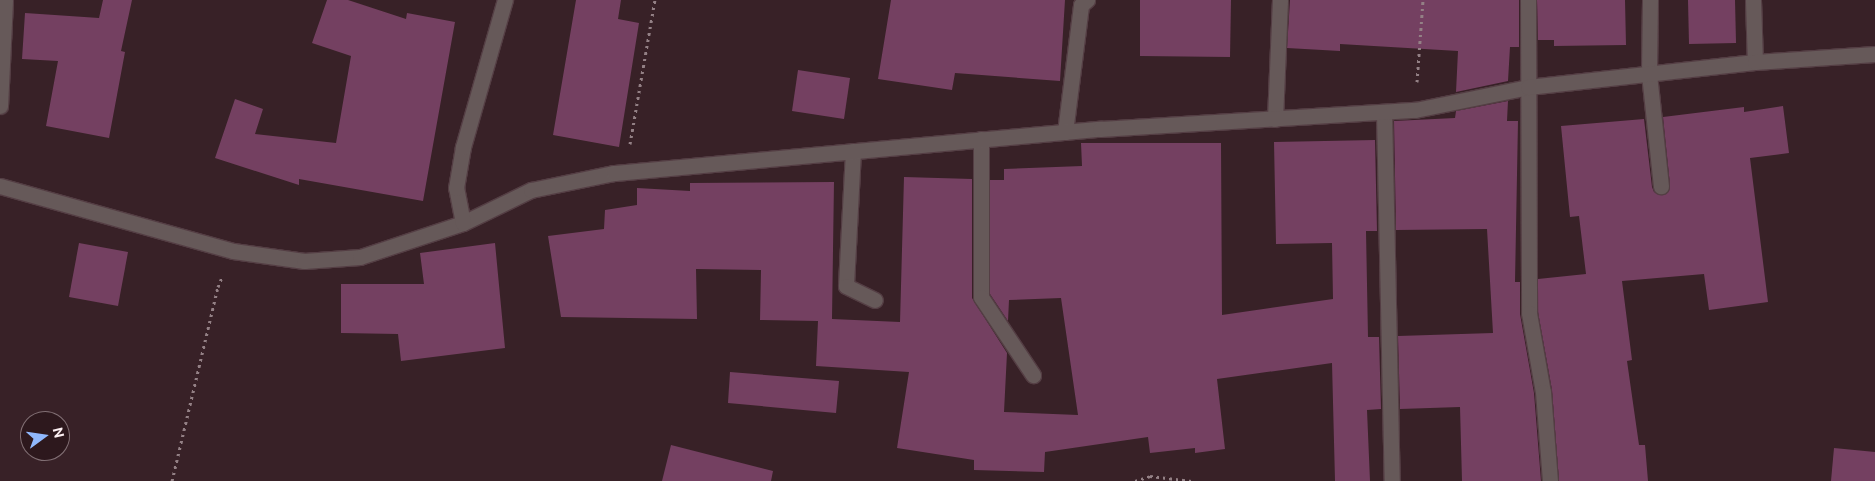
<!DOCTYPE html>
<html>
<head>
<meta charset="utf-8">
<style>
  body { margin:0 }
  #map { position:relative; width:1875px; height:481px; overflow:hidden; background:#382127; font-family:Ubuntu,sans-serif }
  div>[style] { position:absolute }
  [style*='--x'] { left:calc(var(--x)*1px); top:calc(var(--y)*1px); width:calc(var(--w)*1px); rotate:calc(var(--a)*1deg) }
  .building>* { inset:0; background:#744061 }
  .path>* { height:3px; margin-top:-1.5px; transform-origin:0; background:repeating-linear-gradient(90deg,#938085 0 2.5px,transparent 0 6.5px) }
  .roads { filter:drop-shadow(1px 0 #543e44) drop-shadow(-1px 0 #543e44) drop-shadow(0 1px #543e44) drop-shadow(0 -1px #543e44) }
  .street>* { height:15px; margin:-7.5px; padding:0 7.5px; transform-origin:7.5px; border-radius:7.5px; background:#665959 }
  span { translate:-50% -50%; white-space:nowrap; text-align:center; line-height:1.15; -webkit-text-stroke:4.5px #2d181d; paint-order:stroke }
  .north { position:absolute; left:20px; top:411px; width:50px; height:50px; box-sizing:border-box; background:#2d181d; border:1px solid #806e73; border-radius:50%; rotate:76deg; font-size:14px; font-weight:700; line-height:20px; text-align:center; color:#fdf0f3 }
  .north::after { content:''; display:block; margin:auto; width:18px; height:22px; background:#90b8fd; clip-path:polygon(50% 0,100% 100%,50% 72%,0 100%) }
</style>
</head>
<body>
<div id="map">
  <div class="building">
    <div style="clip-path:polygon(103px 0,132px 0,121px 51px,125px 52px,109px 138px,46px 126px,58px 61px,22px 59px,25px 13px,99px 18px)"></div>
    <div style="clip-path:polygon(327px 0,348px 0,406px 19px,407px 13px,455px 22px,423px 201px,299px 179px,299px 185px,215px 158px,235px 99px,263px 109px,255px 134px,336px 143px,351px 56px,312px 43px)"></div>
    <div style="clip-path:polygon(576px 0,621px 0,618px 19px,639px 23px,619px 147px,553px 135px)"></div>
    <div style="clip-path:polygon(891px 0,1065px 0,1060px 81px,955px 73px,952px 90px,878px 79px)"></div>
    <div style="clip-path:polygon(1140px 0,1231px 0,1230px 57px,1140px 56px)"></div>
    <div style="clip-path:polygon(1290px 0,1519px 0,1519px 47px,1510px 47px,1508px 81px,1456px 92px,1458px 51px,1340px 44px,1340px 51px,1287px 48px)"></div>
    <div style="clip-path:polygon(1537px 0,1625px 0,1626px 45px,1554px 46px,1554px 40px,1538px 40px)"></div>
    <div style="clip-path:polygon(1688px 0,1735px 0,1736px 43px,1689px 44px)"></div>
    <div style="clip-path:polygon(798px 70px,850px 78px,844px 119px,792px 111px)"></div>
    <div style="clip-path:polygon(1508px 101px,1507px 121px,1518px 121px,1515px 282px,1520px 282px,1520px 314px,1534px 393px,1541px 481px,1462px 481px,1460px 407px,1400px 409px,1398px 336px,1493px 333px,1487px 229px,1396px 230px,1394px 121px,1455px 118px,1456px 111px)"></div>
    <div style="clip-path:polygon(1783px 106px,1789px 153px,1750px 158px,1768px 302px,1709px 310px,1704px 274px,1622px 281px,1632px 360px,1627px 361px,1639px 445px,1645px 445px,1648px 481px,1559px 481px,1552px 390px,1538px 312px,1538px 279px,1586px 274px,1579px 216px,1570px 217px,1561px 126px,1644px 119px,1652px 187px,1654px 192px,1662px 195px,1667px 193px,1670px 185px,1663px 117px,1744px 107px,1744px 112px)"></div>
    <div style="clip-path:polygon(1375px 140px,1377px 231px,1366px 231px,1368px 337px,1379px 337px,1381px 409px,1367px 410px,1370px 481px,1335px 481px,1332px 363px,1217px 379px,1225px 449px,1195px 453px,1195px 448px,1150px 453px,1148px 437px,1045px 452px,1044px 472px,974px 470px,974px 460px,897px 448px,909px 372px,816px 366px,818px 321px,760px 320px,761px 270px,696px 269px,697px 319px,561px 317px,548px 236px,604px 229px,605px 210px,637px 205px,637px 188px,690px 191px,690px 183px,834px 182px,832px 319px,900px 322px,904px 177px,972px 179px,972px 298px,1007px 353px,1004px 412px,1078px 415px,1061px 298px,1009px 300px,1008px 321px,990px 294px,990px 180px,1004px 180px,1004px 169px,1082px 166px,1081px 143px,1221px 143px,1222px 315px,1333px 299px,1332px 243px,1276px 244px,1274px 142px)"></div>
    <div style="clip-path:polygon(79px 243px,128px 252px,118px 306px,69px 297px)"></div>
    <div style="clip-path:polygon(495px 243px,505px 348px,401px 361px,398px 334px,341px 333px,341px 284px,424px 284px,420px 253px)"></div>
    <div style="clip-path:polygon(730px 372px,839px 381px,836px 413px,728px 403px)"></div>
    <div style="clip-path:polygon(671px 445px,773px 471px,771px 481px,662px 481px)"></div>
    <div style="clip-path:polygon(1834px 448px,1875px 452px,1875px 481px,1831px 481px)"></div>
  </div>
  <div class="path">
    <div style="--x:1417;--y:82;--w:82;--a:-85.8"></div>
    <div style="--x:630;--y:144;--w:146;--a:-80.2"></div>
    <div style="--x:172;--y:481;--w:199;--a:-76.7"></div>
    <div style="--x:218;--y:287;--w:11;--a:-68"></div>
    <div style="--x:1135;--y:481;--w:16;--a:-18"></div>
    <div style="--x:1150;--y:476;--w:42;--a:6.8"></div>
  </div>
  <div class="roads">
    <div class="street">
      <div style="--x:1528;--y:0;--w:313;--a:89.8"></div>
      <div style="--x:1529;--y:313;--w:80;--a:80"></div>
      <div style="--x:1543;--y:392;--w:89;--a:85.5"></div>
      <div style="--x:1650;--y:0;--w:74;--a:90.8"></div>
      <div style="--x:1649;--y:74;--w:113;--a:83.9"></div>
      <div style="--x:1753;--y:0;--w:62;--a:88.2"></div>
      <div style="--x:0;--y:106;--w:106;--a:-87.3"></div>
      <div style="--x:1384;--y:112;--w:369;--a:88.8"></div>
      <div style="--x:1275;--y:119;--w:119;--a:-87.6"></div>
      <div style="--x:1065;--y:132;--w:128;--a:-82.8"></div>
      <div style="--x:1081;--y:5;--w:8;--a:-40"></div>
      <div style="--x:981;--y:139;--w:158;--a:90"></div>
      <div style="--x:981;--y:297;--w:94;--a:56.3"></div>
      <div style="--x:853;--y:151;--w:135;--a:93"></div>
      <div style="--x:846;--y:286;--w:32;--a:26"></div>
      <div style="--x:0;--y:186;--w:242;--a:15.6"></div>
      <div style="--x:233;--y:251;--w:72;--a:8"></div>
      <div style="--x:304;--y:261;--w:56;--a:-4.1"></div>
      <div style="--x:360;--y:257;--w:108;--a:-18.3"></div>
      <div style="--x:463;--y:223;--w:76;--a:-25.9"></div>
      <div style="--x:531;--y:190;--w:85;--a:-11.6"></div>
      <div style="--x:614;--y:173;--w:488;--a:-5.2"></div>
      <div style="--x:1100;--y:129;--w:316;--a:-3.5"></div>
      <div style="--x:1415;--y:110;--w:115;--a:-11.5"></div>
      <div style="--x:1528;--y:87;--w:228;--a:-6.3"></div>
      <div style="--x:1755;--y:62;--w:120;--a:-3.8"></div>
      <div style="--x:463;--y:223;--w:36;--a:-101"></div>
      <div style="--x:456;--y:188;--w:42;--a:-80.3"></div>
      <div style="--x:463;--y:147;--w:153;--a:-74.1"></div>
    </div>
  </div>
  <div class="north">N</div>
</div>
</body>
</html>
